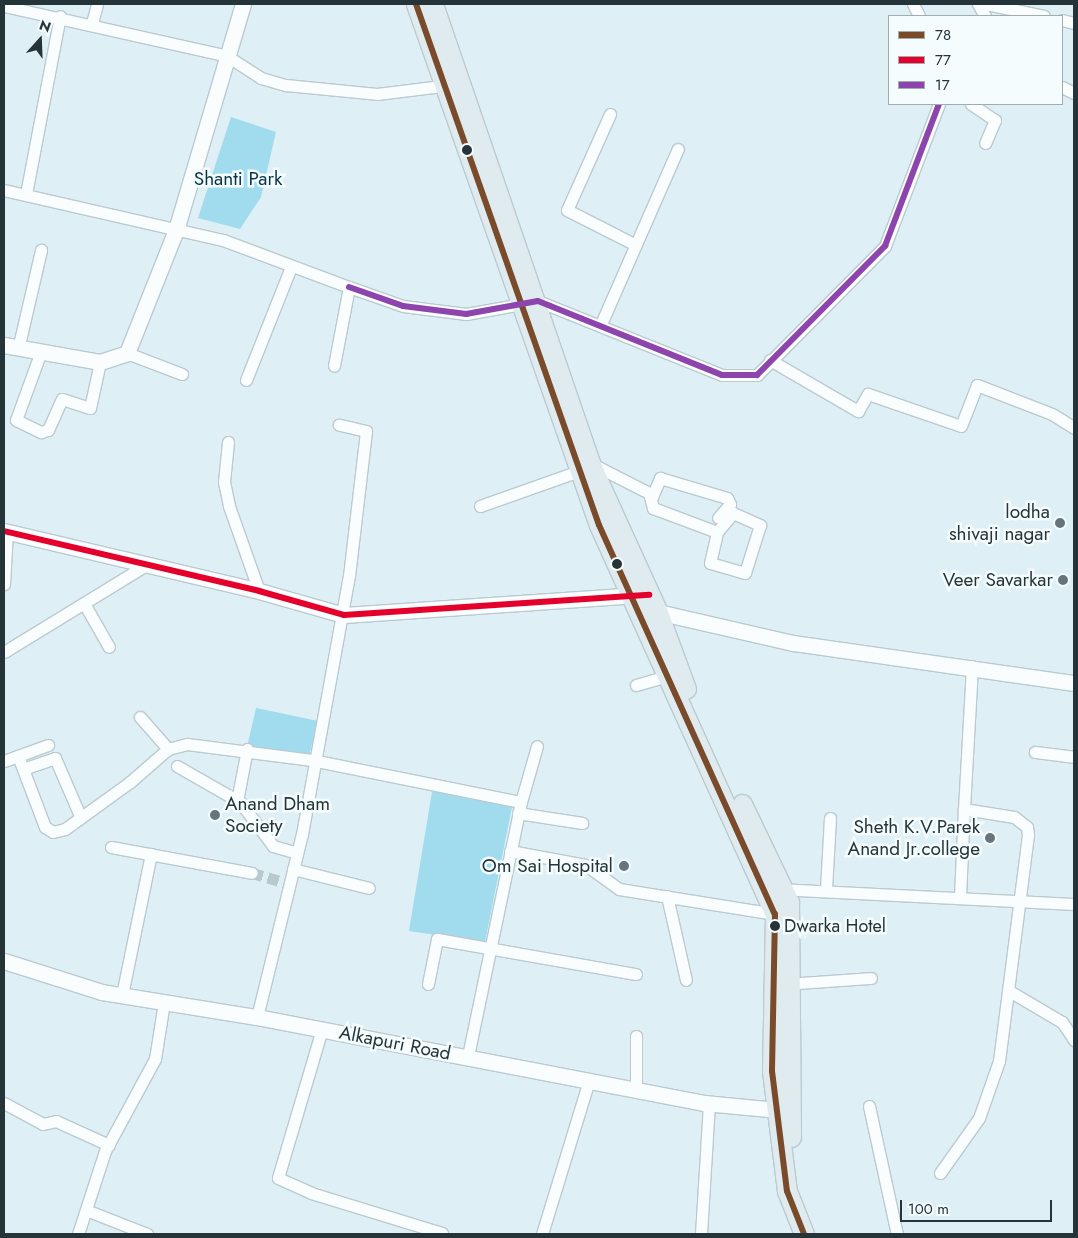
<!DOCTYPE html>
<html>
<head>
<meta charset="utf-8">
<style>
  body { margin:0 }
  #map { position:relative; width:1078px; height:1238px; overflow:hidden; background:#deeff5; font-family:Jost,sans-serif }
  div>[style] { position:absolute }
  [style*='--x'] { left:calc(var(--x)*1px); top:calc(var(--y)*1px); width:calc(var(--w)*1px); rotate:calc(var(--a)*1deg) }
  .green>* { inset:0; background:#a0dbee }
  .minor-tunnel>* { height:11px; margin-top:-5.5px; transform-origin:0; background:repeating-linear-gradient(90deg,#b9cacf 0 11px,transparent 0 16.5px) }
  .roads { filter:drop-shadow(1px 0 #bbcad0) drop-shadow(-1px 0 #bbcad0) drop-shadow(0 1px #bbcad0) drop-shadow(0 -1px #bbcad0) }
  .minor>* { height:11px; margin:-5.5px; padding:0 5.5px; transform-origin:5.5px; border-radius:5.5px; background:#fafdfe }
  .tertiary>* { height:15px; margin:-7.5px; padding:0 7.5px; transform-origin:7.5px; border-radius:7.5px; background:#fafdfe }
  .primary>* { height:19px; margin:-9.5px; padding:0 9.5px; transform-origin:9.5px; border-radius:9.5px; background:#dfebee }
  .bus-1>* { height:6px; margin:-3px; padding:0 3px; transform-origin:3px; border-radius:3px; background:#7a4b2a }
  .bus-2>* { height:6px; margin:-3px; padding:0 3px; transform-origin:3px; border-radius:3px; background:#e4002b }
  .bus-3>* { height:6px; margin:-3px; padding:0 3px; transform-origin:3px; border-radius:3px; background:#8e44ad }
  .dots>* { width:14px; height:14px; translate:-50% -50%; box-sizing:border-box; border:2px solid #f4fcfe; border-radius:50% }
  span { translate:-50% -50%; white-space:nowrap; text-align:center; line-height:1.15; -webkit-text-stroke:5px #f4fcfe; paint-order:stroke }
  .bus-label { font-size:18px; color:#253439 }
  .left { translate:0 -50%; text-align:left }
  .park-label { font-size:19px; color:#053543 }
  .poi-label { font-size:19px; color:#253439 }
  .right { translate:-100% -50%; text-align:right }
  .street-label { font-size:19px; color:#253439 }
  .frame { position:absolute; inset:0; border:5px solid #253439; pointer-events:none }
  .legend { position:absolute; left:888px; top:15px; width:175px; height:90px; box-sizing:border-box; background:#f4fcfe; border:1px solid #a1acaf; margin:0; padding:6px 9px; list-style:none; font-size:15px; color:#253439 }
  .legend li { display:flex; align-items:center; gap:10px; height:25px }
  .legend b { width:25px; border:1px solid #a1acaf }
  .north { position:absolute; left:15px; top:15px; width:50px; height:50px; -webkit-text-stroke:4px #f4fcfe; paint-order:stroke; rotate:20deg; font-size:14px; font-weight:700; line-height:20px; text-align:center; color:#253439 }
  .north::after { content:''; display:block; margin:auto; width:18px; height:22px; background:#253439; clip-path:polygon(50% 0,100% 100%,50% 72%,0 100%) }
  .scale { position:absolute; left:900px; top:1200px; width:152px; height:22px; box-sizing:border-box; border:2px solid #253439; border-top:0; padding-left:6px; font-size:15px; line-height:18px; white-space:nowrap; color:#253439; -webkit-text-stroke:4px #f4fcfe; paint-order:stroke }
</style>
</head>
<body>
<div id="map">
  <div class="green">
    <div style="clip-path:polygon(231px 117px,276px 132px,261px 197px,240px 229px,198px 218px)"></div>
    <div style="clip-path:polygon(256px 708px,318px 721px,309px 756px,247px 747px)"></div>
    <div style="clip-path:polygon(433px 786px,513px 802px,485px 942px,409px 931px)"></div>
  </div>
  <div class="minor-tunnel">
    <div style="--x:252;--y:873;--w:35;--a:16"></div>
  </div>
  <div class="roads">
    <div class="minor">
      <div style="--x:913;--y:4;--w:13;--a:63"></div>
      <div style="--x:978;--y:4;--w:14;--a:60"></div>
      <div style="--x:986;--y:4;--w:59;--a:11.7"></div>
      <div style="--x:4;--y:6;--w:229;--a:12.6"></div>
      <div style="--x:227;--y:56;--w:40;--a:32.9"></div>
      <div style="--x:261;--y:78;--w:26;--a:16"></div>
      <div style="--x:286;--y:85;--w:91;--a:5.6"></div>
      <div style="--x:377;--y:94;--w:73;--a:-7.1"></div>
      <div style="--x:1062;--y:20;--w:12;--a:14"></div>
      <div style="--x:92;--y:23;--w:20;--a:-75"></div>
      <div style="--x:1062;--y:87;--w:13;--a:27"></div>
      <div style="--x:971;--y:104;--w:29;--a:34"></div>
      <div style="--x:995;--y:120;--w:25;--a:113"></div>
      <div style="--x:610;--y:114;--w:105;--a:114.1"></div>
      <div style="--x:567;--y:210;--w:77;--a:26.9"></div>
      <div style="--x:4;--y:190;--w:225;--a:12.9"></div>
      <div style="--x:223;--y:240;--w:134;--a:20.5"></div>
      <div style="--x:349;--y:287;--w:80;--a:100.8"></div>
      <div style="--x:26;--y:194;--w:181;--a:-79.2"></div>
      <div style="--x:349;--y:287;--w:57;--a:19.4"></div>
      <div style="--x:403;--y:306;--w:64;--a:7.2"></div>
      <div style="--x:466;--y:314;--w:73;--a:-10.2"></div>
      <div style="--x:538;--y:301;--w:198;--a:21.9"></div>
      <div style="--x:722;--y:375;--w:35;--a:0"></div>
      <div style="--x:757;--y:375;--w:182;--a:-45.2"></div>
      <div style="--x:885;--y:246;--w:152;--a:-69.2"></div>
      <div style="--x:601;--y:324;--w:191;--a:-66.3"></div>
      <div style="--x:18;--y:349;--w:102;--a:-76.9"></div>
      <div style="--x:127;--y:353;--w:59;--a:20.9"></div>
      <div style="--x:40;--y:354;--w:70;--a:110"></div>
      <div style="--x:16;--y:420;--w:28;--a:26"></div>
      <div style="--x:41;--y:432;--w:7;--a:-16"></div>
      <div style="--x:48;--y:430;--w:34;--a:-66"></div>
      <div style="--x:62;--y:399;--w:29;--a:18"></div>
      <div style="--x:90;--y:408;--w:47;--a:-77.7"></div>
      <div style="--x:770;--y:360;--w:102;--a:30.1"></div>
      <div style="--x:858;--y:411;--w:20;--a:-60"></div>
      <div style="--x:868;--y:394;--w:98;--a:19"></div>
      <div style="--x:961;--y:426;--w:44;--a:-68.7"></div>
      <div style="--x:977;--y:385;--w:80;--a:21.1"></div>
      <div style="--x:1052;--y:414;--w:26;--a:32"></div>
      <div style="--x:246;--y:380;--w:122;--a:-68.3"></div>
      <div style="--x:228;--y:442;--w:40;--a:95.7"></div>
      <div style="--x:224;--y:482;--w:25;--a:78"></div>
      <div style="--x:229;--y:506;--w:90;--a:70.6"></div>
      <div style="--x:590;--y:463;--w:66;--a:27"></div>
      <div style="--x:649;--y:493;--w:16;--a:75"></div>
      <div style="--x:653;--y:508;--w:68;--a:20.6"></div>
      <div style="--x:652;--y:497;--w:21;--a:-67"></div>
      <div style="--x:660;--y:478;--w:70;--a:16.6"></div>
      <div style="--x:727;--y:498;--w:7;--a:63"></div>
      <div style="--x:730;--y:504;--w:18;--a:131"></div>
      <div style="--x:480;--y:506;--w:105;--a:-19.5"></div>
      <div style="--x:733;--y:513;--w:30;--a:24"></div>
      <div style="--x:760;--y:525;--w:50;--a:107.4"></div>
      <div style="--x:745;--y:573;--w:36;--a:-164"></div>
      <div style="--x:710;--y:563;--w:32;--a:-77"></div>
      <div style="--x:717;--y:532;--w:25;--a:-50"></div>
      <div style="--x:4;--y:584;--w:52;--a:-86.7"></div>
      <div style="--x:85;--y:605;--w:48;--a:60.3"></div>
      <div style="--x:4;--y:652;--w:167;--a:-31.5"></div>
      <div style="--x:636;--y:685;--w:33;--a:-16"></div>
      <div style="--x:140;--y:717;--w:43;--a:48.8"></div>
      <div style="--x:1035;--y:752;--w:39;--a:7"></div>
      <div style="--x:18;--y:756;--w:76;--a:69.2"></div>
      <div style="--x:45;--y:827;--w:9;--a:32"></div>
      <div style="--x:53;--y:832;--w:12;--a:-14"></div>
      <div style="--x:65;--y:829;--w:80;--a:-35.9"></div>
      <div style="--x:130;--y:782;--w:50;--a:-41"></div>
      <div style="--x:168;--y:749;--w:20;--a:-15"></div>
      <div style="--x:187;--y:744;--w:126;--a:7.3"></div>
      <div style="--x:312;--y:760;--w:213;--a:11.4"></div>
      <div style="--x:521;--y:802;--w:259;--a:101.8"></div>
      <div style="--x:4;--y:761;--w:47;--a:-20"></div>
      <div style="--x:177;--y:766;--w:73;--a:29.7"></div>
      <div style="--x:240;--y:802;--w:55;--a:53.1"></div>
      <div style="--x:273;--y:846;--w:25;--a:16"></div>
      <div style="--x:23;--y:769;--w:34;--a:-19"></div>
      <div style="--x:55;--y:758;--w:65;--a:66.6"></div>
      <div style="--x:237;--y:801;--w:53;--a:-79.1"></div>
      <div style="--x:521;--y:802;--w:58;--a:-74.1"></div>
      <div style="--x:518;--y:813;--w:65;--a:8.9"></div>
      <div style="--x:111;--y:847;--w:143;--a:10.4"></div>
      <div style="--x:510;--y:851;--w:77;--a:10.4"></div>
      <div style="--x:586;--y:865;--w:41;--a:36"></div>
      <div style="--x:619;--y:889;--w:158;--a:9.1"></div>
      <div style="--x:293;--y:869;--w:78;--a:14"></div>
      <div style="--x:778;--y:889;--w:296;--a:2.9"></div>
      <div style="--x:826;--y:889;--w:71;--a:-86.8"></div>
      <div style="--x:667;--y:896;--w:86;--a:77.3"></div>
      <div style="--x:960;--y:896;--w:87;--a:-87.4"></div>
      <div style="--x:428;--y:984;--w:46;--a:-78.7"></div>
      <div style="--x:437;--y:939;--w:202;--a:10"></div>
      <div style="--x:785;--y:984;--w:86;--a:-4"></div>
      <div style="--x:1011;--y:992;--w:59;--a:30.5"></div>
      <div style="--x:1062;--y:1022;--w:22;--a:56"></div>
      <div style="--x:122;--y:995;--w:144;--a:-78.4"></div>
      <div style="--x:257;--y:1017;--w:188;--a:-76.2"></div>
      <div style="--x:302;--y:834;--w:262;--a:-79.7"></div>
      <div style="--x:349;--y:576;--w:146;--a:-83.3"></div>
      <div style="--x:366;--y:431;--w:28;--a:-167"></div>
      <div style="--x:322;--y:1029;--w:155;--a:106.5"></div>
      <div style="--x:278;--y:1178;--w:36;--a:24"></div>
      <div style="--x:311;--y:1193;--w:137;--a:17"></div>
      <div style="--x:636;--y:1088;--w:52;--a:-90"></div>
      <div style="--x:4;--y:1103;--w:44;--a:28.3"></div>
      <div style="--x:43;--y:1124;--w:13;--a:-13"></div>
      <div style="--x:56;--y:1121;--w:58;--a:24.4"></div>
      <div style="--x:869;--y:1106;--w:131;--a:77.7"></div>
      <div style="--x:940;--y:1173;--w:67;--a:-54.7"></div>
      <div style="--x:979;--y:1118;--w:60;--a:-70.7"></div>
      <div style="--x:999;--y:1061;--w:228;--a:-82.7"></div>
      <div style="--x:1028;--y:835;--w:8;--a:-97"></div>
      <div style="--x:1027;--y:827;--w:16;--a:-142"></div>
      <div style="--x:1014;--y:817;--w:51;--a:-170.9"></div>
      <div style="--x:964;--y:809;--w:143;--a:-86.8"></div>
      <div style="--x:86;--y:1210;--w:66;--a:21.5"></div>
      <div style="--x:78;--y:1234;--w:87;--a:-72"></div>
      <div style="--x:105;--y:1151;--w:105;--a:-61.5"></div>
      <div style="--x:155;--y:1059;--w:58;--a:-81"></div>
      <div style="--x:542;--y:1234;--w:161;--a:-73"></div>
      <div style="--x:701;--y:1234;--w:130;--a:-86.5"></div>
    </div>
    <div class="tertiary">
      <div style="--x:4;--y:345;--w:97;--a:10"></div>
      <div style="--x:100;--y:362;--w:28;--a:-18"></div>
      <div style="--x:127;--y:353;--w:132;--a:-68.3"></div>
      <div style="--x:176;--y:230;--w:236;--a:-73.5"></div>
      <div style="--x:4;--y:531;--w:262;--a:13.2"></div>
      <div style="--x:259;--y:591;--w:88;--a:15.8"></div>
      <div style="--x:344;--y:615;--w:298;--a:-3.9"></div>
      <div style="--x:649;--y:610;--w:148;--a:12.9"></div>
      <div style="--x:793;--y:643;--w:284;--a:8.1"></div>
      <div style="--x:4;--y:961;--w:103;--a:17.6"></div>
      <div style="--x:102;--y:992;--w:157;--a:9.2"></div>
      <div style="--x:257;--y:1017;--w:455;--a:10.9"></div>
      <div style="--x:704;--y:1103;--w:84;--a:5.4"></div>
    </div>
    <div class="primary">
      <div style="--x:416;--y:4;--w:552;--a:70.65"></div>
      <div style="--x:599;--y:525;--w:427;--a:65.7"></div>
      <div style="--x:775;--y:914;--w:157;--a:91.1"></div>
      <div style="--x:772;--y:1071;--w:121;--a:82.9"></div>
      <div style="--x:787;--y:1191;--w:46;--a:68.4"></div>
      <div style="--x:433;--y:4;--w:485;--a:71.1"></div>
      <div style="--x:590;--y:463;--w:162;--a:65.5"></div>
      <div style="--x:657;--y:610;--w:84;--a:69.8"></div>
      <div style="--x:742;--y:804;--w:109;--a:64.4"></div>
      <div style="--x:789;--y:902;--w:235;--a:89.5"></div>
    </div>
  </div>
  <div class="bus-1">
    <div style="--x:416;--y:4;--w:552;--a:70.65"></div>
    <div style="--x:599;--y:525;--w:427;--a:65.7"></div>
    <div style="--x:775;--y:914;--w:157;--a:91.1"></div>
    <div style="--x:772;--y:1071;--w:121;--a:82.9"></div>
    <div style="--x:787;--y:1191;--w:46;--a:68.4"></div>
  </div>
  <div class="bus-2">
    <div style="--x:4;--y:531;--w:262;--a:13.2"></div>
    <div style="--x:259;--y:591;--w:88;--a:15.8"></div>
    <div style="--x:344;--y:615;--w:306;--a:-3.8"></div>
  </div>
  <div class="bus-3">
    <div style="--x:349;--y:287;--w:57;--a:19.4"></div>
    <div style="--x:403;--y:306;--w:64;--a:7.2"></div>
    <div style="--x:466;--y:314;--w:73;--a:-10.2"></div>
    <div style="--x:538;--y:301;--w:198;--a:21.9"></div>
    <div style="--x:722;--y:375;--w:35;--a:0"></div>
    <div style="--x:757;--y:375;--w:182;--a:-45.2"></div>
    <div style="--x:885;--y:246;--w:152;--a:-69.2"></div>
  </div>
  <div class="dots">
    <div style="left:467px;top:150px;background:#253439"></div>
    <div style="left:1060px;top:523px;background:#66757b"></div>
    <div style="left:617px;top:564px;background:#253439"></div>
    <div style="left:1063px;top:580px;background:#66757b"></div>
    <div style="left:215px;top:815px;background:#66757b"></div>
    <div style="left:990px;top:838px;background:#66757b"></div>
    <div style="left:624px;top:866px;background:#66757b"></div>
    <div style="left:775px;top:926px;background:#253439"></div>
  </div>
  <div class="bus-label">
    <span class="left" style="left:784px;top:926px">Dwarka Hotel</span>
  </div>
  <div class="park-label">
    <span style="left:238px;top:179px">Shanti Park</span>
  </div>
  <div class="poi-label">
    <span class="right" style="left:1050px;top:523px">lodha<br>shivaji nagar</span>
    <span class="right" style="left:1053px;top:580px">Veer Savarkar</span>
    <span class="left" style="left:225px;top:815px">Anand Dham<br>Society</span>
    <span class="right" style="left:980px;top:838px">Sheth K.V.Parek<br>Anand Jr.college</span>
    <span class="right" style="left:613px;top:866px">Om Sai Hospital</span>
  </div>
  <div class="street-label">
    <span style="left:395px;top:1043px;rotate:11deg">Alkapuri Road</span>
  </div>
  <div class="frame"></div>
  <ul class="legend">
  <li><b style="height:6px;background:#7a4b2a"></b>78</li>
  <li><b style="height:6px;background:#e4002b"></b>77</li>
  <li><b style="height:6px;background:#8e44ad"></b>17</li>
  </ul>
  <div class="north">N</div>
  <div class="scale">100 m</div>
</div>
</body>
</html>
